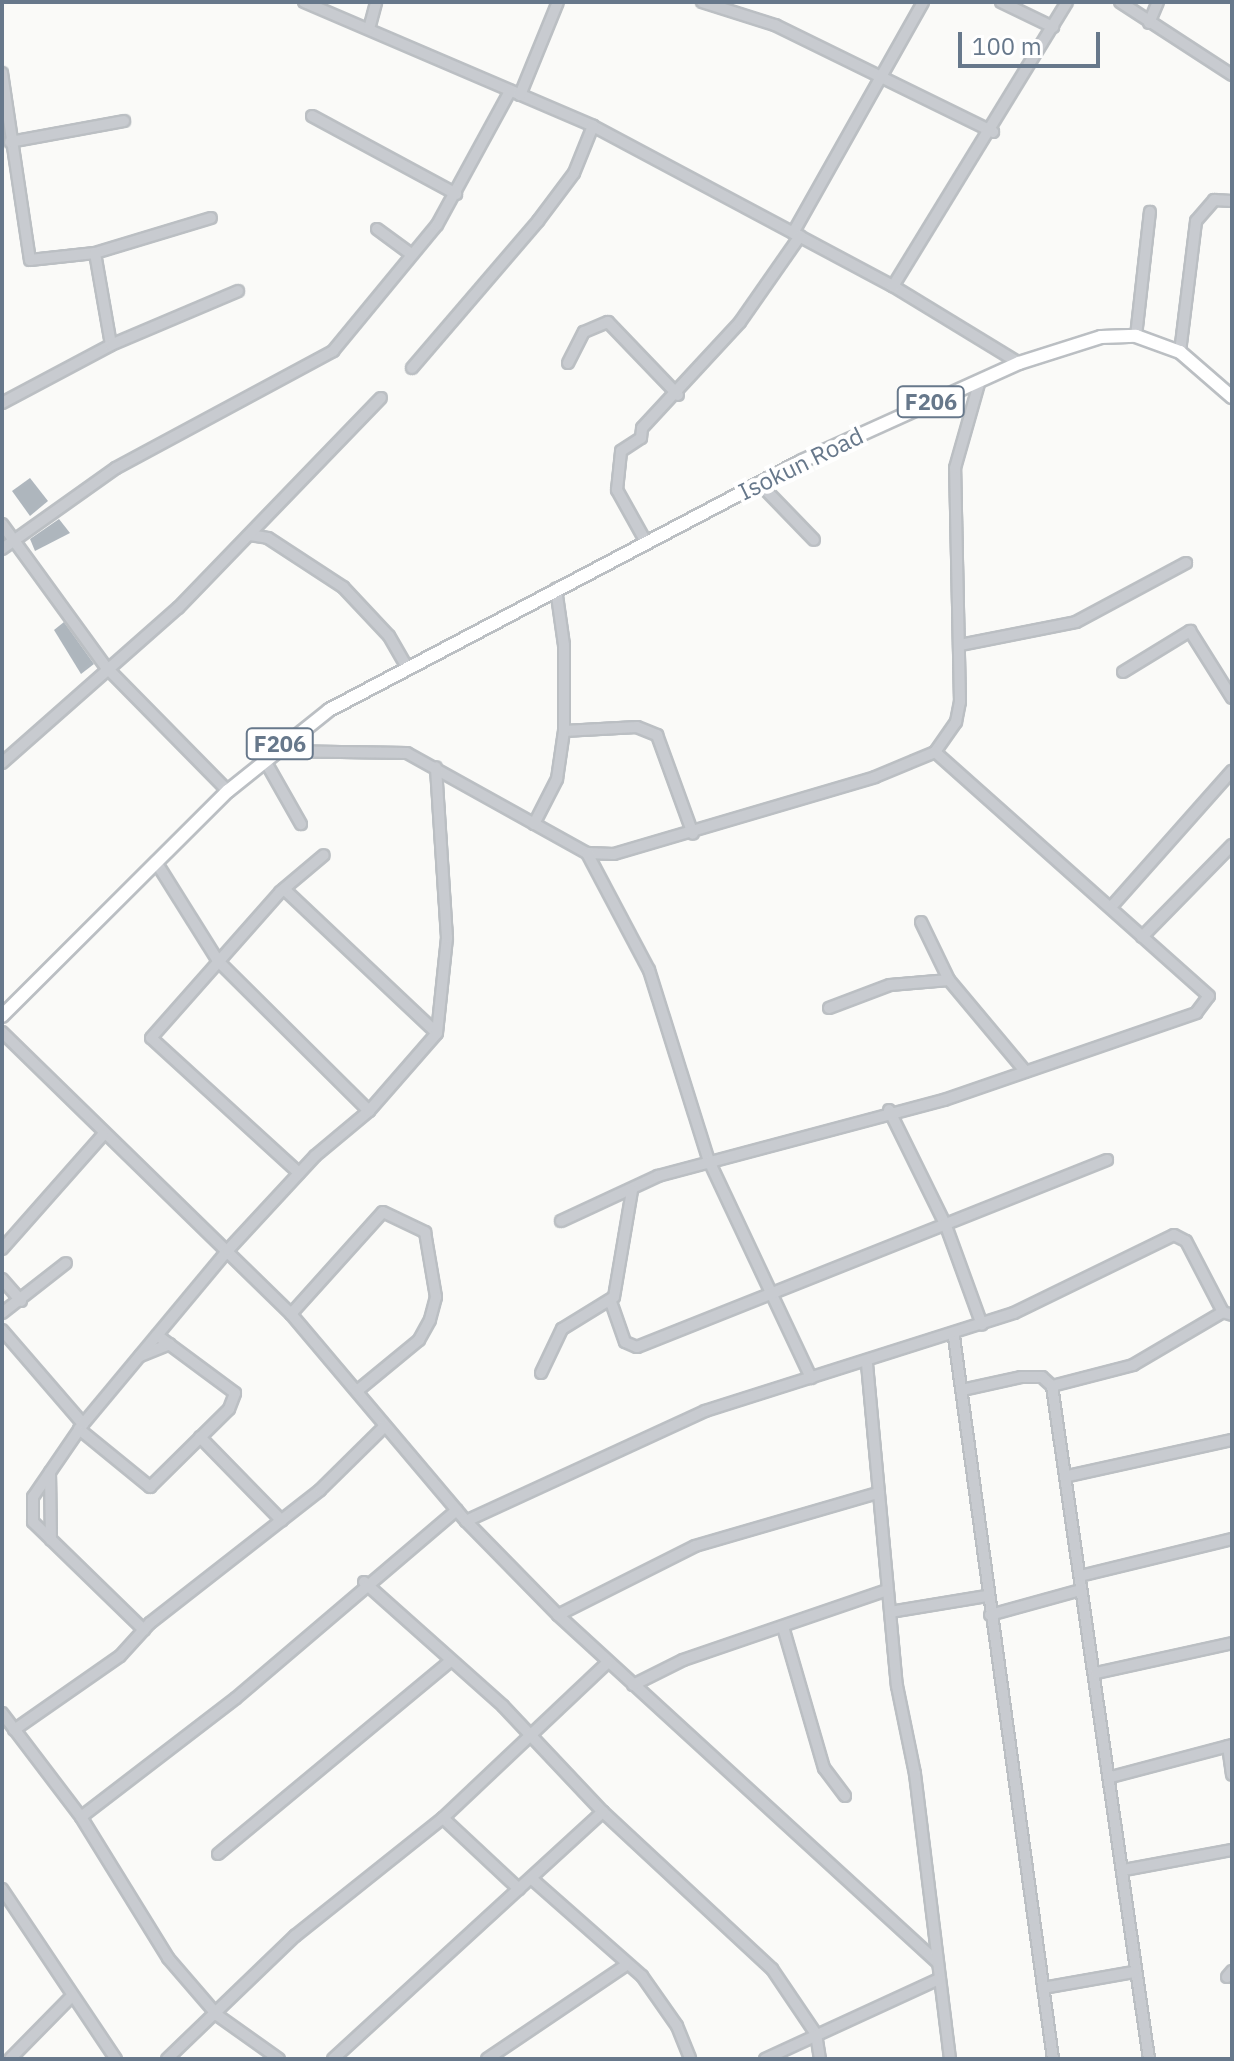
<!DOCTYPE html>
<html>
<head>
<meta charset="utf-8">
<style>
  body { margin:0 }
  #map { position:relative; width:1234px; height:2061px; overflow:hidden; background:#fafaf8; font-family:"IBM Plex Sans",sans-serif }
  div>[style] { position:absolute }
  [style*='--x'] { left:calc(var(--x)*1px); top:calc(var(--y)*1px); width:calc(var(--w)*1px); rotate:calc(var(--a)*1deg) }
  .building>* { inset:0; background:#aeb6bd }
  .roads { filter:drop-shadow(2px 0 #bbbfc3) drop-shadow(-2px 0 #bbbfc3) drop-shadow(0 2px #bbbfc3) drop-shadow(0 -2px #bbbfc3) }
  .minor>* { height:10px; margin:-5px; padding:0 5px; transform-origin:5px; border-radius:5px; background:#c8cbd0 }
  .major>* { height:12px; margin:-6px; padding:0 6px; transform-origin:6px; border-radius:6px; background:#fff }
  span { translate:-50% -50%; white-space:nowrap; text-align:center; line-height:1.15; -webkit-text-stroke:8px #fff; paint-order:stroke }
  .shield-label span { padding:2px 6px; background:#fff; border:2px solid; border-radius:6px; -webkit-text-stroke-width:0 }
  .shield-label { font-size:22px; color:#67788b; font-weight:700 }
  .street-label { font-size:24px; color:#67788b }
  .frame { position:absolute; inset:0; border:4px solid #67788b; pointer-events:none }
  .scale { position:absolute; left:958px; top:32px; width:142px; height:36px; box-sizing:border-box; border:4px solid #67788b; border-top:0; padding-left:10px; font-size:24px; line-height:28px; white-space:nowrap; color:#67788b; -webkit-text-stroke:6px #fff; paint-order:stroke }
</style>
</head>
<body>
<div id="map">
  <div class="building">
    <div style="clip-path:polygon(30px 478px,48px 501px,30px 516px,12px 491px)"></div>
    <div style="clip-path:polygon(59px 519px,70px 533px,35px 551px,30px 539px)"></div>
    <div style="clip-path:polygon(64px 622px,94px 664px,81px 674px,54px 630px)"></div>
  </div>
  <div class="roads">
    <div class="minor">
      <div style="--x:304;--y:2;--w:314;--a:23.2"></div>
      <div style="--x:593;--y:126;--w:340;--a:28.1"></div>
      <div style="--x:893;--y:286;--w:148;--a:31.4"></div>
      <div style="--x:702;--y:2;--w:77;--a:17.5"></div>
      <div style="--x:775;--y:25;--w:243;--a:26.1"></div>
      <div style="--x:1001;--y:2;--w:58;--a:25.7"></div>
      <div style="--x:1120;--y:2;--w:134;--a:33.1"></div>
      <div style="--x:1149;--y:23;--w:23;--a:-67"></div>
      <div style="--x:369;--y:29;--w:28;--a:-75"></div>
      <div style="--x:2;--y:73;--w:189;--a:81.5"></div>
      <div style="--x:30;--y:260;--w:65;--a:-6.1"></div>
      <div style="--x:95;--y:253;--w:121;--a:-16.8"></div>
      <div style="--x:520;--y:95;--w:100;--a:-67.8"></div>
      <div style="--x:312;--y:116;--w:164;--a:28.4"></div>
      <div style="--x:10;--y:142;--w:116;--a:-10.4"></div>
      <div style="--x:377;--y:229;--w:42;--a:36.3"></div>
      <div style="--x:793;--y:233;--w:265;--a:-60.6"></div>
      <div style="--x:95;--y:253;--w:93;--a:80.1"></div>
      <div style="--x:893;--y:286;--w:333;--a:-58.5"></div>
      <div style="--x:1136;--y:336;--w:125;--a:-83.6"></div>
      <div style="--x:1180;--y:352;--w:132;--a:-83"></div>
      <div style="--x:1196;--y:221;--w:28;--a:-49"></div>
      <div style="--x:1214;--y:200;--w:18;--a:3"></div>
      <div style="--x:568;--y:363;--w:35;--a:-63"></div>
      <div style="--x:584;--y:332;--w:26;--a:-23"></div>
      <div style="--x:608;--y:322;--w:101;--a:46.2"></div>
      <div style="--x:412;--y:368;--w:194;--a:-49.4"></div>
      <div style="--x:538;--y:221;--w:60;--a:-53.1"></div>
      <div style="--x:574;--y:173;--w:51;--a:-68"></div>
      <div style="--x:2;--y:403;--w:123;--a:-28"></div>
      <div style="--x:111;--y:345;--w:138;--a:-23"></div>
      <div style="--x:759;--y:483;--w:79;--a:46"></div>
      <div style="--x:2;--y:524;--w:177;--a:54"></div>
      <div style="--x:106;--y:667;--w:174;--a:45.5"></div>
      <div style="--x:250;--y:535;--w:18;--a:9"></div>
      <div style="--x:268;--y:538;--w:90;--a:33.2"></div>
      <div style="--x:343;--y:587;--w:67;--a:46.8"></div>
      <div style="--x:389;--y:636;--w:34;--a:60"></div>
      <div style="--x:646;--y:542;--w:60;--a:-119.1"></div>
      <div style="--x:617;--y:490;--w:39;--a:-84"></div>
      <div style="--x:621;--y:451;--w:24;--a:-33"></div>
      <div style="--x:641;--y:438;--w:10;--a:-84"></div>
      <div style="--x:642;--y:428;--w:144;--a:-47.2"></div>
      <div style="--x:740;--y:322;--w:105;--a:-55.1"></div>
      <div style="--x:2;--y:549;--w:140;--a:-35.4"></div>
      <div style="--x:116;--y:468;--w:247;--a:-28.3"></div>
      <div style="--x:333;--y:351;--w:163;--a:-50.5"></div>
      <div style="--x:437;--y:225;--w:153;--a:-61.4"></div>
      <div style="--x:960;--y:645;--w:118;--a:-11.2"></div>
      <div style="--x:1076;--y:622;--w:125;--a:-28.2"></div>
      <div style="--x:1123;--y:672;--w:79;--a:-31.5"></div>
      <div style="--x:1190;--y:631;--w:79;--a:57.9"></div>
      <div style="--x:564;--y:731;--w:73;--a:-3.1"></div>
      <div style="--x:637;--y:727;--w:22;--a:22"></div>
      <div style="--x:657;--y:735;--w:105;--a:70"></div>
      <div style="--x:275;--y:751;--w:132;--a:0.9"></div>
      <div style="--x:407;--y:753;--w:206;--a:29.1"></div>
      <div style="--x:587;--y:853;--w:27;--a:2"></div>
      <div style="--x:614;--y:854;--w:272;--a:-16.4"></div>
      <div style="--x:875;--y:777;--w:65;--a:-22.6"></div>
      <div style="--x:935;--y:752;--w:37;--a:-55"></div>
      <div style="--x:956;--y:722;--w:20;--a:-79"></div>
      <div style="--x:960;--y:702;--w:234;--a:-91.2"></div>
      <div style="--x:955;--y:468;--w:91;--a:-74.1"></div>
      <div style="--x:264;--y:759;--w:75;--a:60.4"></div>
      <div style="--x:2;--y:763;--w:235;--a:-41.4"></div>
      <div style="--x:178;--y:608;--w:292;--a:-46"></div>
      <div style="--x:534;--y:824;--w:51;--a:-62.9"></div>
      <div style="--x:557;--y:779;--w:49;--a:-81.7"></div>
      <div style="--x:564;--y:731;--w:86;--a:-90"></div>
      <div style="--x:564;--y:645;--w:57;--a:-98.1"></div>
      <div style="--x:587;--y:853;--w:132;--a:62.1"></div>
      <div style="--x:649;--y:970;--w:200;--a:72.6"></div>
      <div style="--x:709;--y:1161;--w:240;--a:64.8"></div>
      <div style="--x:156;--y:862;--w:117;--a:57.9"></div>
      <div style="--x:218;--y:961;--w:213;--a:44.8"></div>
      <div style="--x:284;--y:889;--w:210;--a:43.3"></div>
      <div style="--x:1112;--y:906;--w:181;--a:-48.4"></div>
      <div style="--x:921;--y:922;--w:64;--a:64.2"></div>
      <div style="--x:949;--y:980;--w:119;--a:50.1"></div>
      <div style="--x:1142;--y:937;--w:129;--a:-45.6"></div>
      <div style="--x:829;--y:1008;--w:65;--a:-20.7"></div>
      <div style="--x:890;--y:985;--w:59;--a:-4.8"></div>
      <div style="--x:2;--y:1032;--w:404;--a:44.3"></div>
      <div style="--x:291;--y:1314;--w:271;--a:49.8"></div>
      <div style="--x:466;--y:1521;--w:132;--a:45.6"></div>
      <div style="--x:558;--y:1615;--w:515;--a:42.48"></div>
      <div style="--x:889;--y:1110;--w:129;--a:63.8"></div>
      <div style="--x:946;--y:1226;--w:105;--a:70"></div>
      <div style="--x:299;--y:1173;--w:200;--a:-137.6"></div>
      <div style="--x:151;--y:1038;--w:195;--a:-48.5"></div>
      <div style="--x:280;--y:892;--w:57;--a:-40.1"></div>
      <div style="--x:561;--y:1221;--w:107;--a:-24.9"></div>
      <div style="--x:658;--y:1176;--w:296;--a:-14.9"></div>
      <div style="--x:944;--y:1100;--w:267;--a:-19"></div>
      <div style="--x:1196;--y:1013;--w:21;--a:-53"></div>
      <div style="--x:1209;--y:996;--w:367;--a:-138.3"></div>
      <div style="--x:2;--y:1249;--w:152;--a:-48.5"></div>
      <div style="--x:2;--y:1279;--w:29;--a:49"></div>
      <div style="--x:611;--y:1302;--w:42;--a:70.7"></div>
      <div style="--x:625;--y:1342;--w:13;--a:23"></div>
      <div style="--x:637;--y:1347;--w:506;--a:-21.7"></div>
      <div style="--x:2;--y:1313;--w:81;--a:-38"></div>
      <div style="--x:291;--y:1314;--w:137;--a:-48"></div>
      <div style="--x:383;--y:1212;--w:47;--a:25.5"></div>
      <div style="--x:425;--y:1232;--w:66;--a:80.4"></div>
      <div style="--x:436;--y:1297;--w:24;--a:105"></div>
      <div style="--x:430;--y:1320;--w:23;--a:119"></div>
      <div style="--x:419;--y:1340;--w:80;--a:140.6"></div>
      <div style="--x:2;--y:1330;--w:124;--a:49.2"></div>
      <div style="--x:954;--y:1337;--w:729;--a:82.19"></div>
      <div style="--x:140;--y:1356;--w:32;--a:-22"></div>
      <div style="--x:867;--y:1364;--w:323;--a:84.7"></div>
      <div style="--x:897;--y:1686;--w:90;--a:78.4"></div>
      <div style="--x:915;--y:1774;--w:287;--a:83"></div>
      <div style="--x:541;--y:1373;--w:49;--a:-64.5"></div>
      <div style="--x:562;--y:1329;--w:61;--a:-31.6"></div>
      <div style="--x:614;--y:1297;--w:108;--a:-80.4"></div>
      <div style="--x:1052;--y:1386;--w:84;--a:-14.5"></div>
      <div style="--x:1133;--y:1365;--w:104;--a:-30.5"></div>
      <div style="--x:962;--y:1390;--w:60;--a:-12.4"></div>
      <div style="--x:1021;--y:1377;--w:21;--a:0"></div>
      <div style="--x:1042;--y:1377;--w:13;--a:42"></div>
      <div style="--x:1052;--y:1386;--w:680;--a:81.8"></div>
      <div style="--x:79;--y:1429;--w:92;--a:39.2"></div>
      <div style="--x:150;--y:1487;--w:111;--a:-44.6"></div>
      <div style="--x:229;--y:1409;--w:17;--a:-69"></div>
      <div style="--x:235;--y:1393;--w:97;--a:-143.4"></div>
      <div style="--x:200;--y:1437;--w:117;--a:45.7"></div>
      <div style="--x:50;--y:1472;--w:68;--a:89.2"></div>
      <div style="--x:1068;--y:1476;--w:168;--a:-12.4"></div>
      <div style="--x:466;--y:1521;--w:263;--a:-24.7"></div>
      <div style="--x:705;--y:1411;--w:324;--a:-17.6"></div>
      <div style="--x:1014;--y:1313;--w:178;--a:-26"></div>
      <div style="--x:1174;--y:1235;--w:13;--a:27"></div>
      <div style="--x:1186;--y:1241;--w:80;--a:62.5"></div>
      <div style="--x:1223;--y:1312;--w:9;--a:18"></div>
      <div style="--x:1080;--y:1576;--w:156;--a:-13.7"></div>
      <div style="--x:364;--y:1582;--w:186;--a:41.7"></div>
      <div style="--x:503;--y:1706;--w:146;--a:46.7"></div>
      <div style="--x:603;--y:1812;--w:231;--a:42.9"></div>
      <div style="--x:772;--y:1969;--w:78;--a:55.9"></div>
      <div style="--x:816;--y:2034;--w:25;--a:81"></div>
      <div style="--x:890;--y:1612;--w:98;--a:-9.4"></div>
      <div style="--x:558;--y:1615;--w:153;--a:-26.7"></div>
      <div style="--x:695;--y:1546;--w:191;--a:-16.2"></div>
      <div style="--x:990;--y:1615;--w:94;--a:-15.4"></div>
      <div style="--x:783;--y:1627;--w:147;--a:73.8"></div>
      <div style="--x:824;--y:1768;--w:35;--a:53"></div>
      <div style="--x:144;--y:1630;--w:155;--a:-135.8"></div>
      <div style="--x:33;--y:1522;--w:25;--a:-90"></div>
      <div style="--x:33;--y:1497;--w:88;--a:-55.6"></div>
      <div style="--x:83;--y:1424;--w:226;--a:-50.2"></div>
      <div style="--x:228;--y:1250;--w:128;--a:-47.2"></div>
      <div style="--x:315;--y:1156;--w:70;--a:-39.8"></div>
      <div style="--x:369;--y:1111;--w:103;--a:-48.9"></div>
      <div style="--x:437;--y:1033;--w:96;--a:-84"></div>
      <div style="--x:447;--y:938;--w:171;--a:-93.7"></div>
      <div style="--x:1096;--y:1673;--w:139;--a:-12.4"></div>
      <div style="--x:633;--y:1685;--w:56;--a:-26.6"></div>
      <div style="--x:683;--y:1660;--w:216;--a:-18.9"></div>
      <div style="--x:2;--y:1713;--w:131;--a:52.8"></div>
      <div style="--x:81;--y:1817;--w:166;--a:58.3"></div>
      <div style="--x:168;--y:1958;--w:75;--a:49.3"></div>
      <div style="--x:217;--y:2015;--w:76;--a:35.4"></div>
      <div style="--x:14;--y:1730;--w:129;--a:-34.9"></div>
      <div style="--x:120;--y:1656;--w:45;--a:-47.7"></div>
      <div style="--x:150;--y:1623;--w:216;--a:-38"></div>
      <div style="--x:320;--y:1490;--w:91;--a:-44.6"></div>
      <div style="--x:1228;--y:1746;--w:29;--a:82"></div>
      <div style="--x:1111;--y:1777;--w:125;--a:-14.8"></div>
      <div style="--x:81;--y:1817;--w:195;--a:-37.5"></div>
      <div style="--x:236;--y:1698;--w:290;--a:-40.4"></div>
      <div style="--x:443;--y:1818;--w:104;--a:43.1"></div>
      <div style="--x:218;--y:1854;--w:300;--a:-39.7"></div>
      <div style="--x:1124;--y:1870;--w:110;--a:-10.5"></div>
      <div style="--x:532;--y:1879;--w:147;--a:41.4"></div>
      <div style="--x:642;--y:1976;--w:61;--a:55"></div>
      <div style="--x:677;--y:2026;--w:35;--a:68"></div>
      <div style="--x:2;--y:1889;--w:205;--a:56.2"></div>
      <div style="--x:1227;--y:1977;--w:8;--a:-50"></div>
      <div style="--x:1043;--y:1988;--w:92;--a:-10"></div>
      <div style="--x:10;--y:2059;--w:88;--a:-45.5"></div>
      <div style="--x:167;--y:2059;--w:178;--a:-43.9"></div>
      <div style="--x:295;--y:1936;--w:189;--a:-38.6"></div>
      <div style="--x:443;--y:1818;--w:226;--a:-43.4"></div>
      <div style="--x:333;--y:2059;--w:366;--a:-42.5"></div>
      <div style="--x:487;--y:2059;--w:166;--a:-34"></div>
      <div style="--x:765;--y:2059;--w:192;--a:-24.7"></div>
    </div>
    <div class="major">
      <div style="--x:2;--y:1016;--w:319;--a:-44.9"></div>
      <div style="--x:228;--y:791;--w:129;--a:-38.7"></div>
      <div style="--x:329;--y:710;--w:535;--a:-27.76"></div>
      <div style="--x:802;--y:461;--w:238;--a:-24.3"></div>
      <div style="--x:1019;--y:363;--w:86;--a:-17.6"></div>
      <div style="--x:1101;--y:337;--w:35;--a:-2"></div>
      <div style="--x:1136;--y:336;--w:47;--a:20"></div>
      <div style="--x:1180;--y:352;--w:69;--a:40.9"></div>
    </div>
  </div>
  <div class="shield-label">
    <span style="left:931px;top:402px">F206</span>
    <span style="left:280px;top:744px">F206</span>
  </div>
  <div class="street-label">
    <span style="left:801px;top:464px;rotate:-26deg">Isokun Road</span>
  </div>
  <div class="frame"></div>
  <div class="scale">100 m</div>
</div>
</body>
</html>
